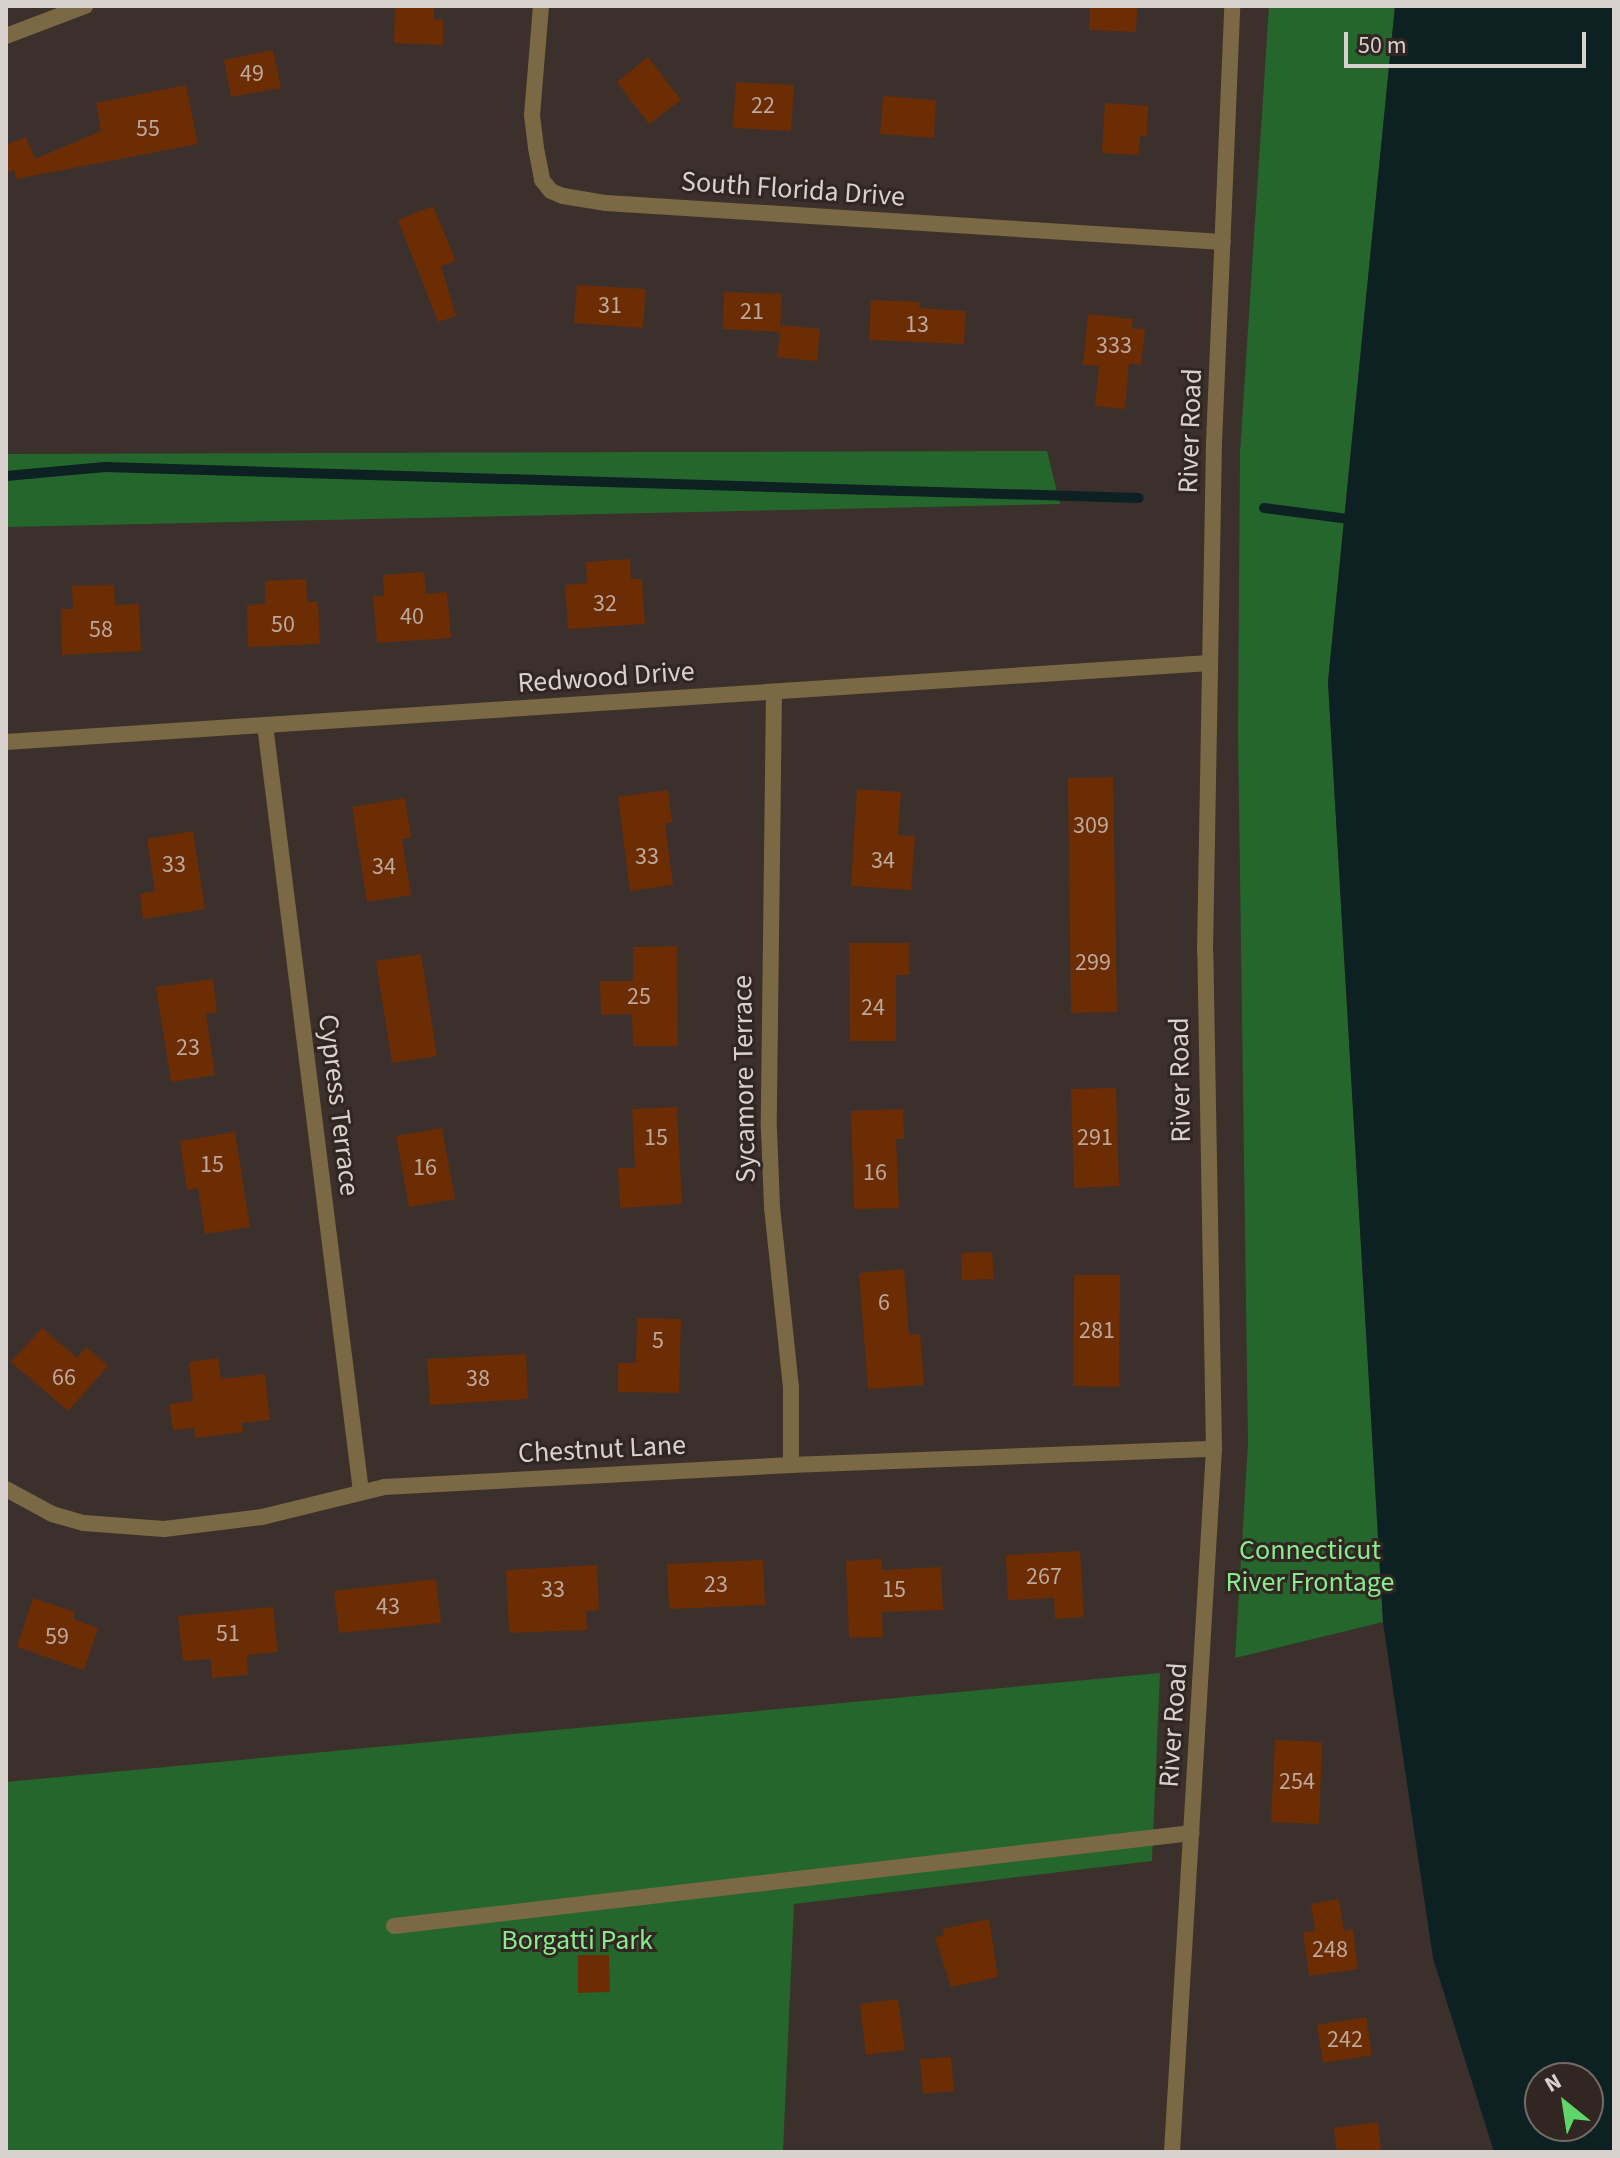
<!DOCTYPE html>
<html>
<head>
<meta charset="utf-8">
<style>
  body { margin:0 }
  #map { position:relative; width:1620px; height:2158px; overflow:hidden; background:#3b302b; font-family:"Source Sans 3",sans-serif }
  div>[style] { position:absolute }
  [style*='--x'] { left:calc(var(--x)*1px); top:calc(var(--y)*1px); width:calc(var(--w)*1px); rotate:calc(var(--a)*1deg) }
  .green>* { inset:0; background:#25662d }
  .water>* { inset:0; background:#0d2122 }
  .stream>* { height:10px; margin:-5px; padding:0 5px; transform-origin:5px; border-radius:5px; background:#0d2122 }
  .building>* { inset:0; background:#6d2d04 }
  .service>* { height:16px; margin:-8px; padding:0 8px; transform-origin:8px; border-radius:8px; background:#7a6944 }
  .minor>* { height:16px; margin:-8px; padding:0 8px; transform-origin:8px; border-radius:8px; background:#7a6944 }
  .tertiary>* { height:16px; margin:-8px; padding:0 8px; transform-origin:8px; border-radius:8px; background:#7a6944 }
  span { translate:-50% -50%; white-space:nowrap; text-align:center; line-height:1.15; -webkit-text-stroke:6px #312622; paint-order:stroke }
  .number-label { font-size:24px; color:#bda89c }
  .number-label span { -webkit-text-stroke-width:0 }
  .street-label { font-size:28px; color:#d8d1ce }
  .park-label { font-size:28px; color:#88ec8f }
  .frame { position:absolute; inset:0; border:8px solid #d8d1ce; pointer-events:none }
  .north { position:absolute; left:1524px; top:2062px; width:80px; height:80px; box-sizing:border-box; background:#312622; border:2px solid #746a67; border-radius:50%; rotate:330deg; font-size:22px; font-weight:700; line-height:32px; text-align:center; color:#d8d1ce }
  .north::after { content:''; display:block; margin:auto; width:28px; height:36px; background:#60d56a; clip-path:polygon(50% 0,100% 100%,50% 72%,0 100%) }
  .scale { position:absolute; left:1344px; top:32px; width:242px; height:36px; box-sizing:border-box; border:4px solid #d8d1ce; border-top:0; padding-left:10px; font-size:24px; line-height:28px; white-space:nowrap; color:#d8d1ce; -webkit-text-stroke:6px #312622; paint-order:stroke }
</style>
</head>
<body>
<div id="map">
  <div class="green">
    <div style="clip-path:polygon(1269px 6px,1395px 6px,1328px 682px,1383px 1622px,1235px 1658px,1248px 1444px,1238px 732px,1240px 453px)"></div>
    <div style="clip-path:polygon(1047px 451px,1060px 504px,6px 527px,6px 454px)"></div>
    <div style="clip-path:polygon(1160px 1673px,1152px 1861px,794px 1904px,783px 2152px,6px 2152px,6px 1782px)"></div>
  </div>
  <div class="water">
    <div style="clip-path:polygon(evenodd,1395px 6px,1614px 6px,1614px 2152px,1494px 2152px,1433px 1958px,1383px 1622px,1328px 682px,1395px 6px,1540px 2078px,1588px 2078px,1588px 2126px,1540px 2126px,1540px 2078px)"></div>
  </div>
  <div class="stream">
    <div style="--x:6;--y:476;--w:99;--a:-5.2"></div>
    <div style="--x:105;--y:467;--w:1034;--a:1.72"></div>
    <div style="--x:1264;--y:508;--w:94;--a:7.4"></div>
  </div>
  <div class="building">
    <div style="clip-path:polygon(395px 6px,434px 6px,434px 19px,443px 20px,443px 45px,394px 43px)"></div>
    <div style="clip-path:polygon(1090px 6px,1137px 6px,1136px 32px,1089px 30px)"></div>
    <div style="clip-path:polygon(273px 50px,281px 88px,231px 97px,224px 60px)"></div>
    <div style="clip-path:polygon(648px 57px,681px 100px,649px 124px,617px 82px)"></div>
    <div style="clip-path:polygon(736px 82px,794px 85px,791px 131px,733px 128px)"></div>
    <div style="clip-path:polygon(186px 85px,198px 144px,16px 179px,14px 170px,6px 173px,6px 145px,26px 137px,35px 159px,101px 131px,96px 103px)"></div>
    <div style="clip-path:polygon(883px 96px,936px 100px,934px 138px,880px 134px)"></div>
    <div style="clip-path:polygon(1105px 103px,1148px 106px,1147px 136px,1140px 136px,1139px 155px,1102px 153px)"></div>
    <div style="clip-path:polygon(433px 206px,456px 261px,441px 266px,456px 316px,438px 322px,398px 220px)"></div>
    <div style="clip-path:polygon(577px 285px,646px 289px,643px 328px,574px 323px)"></div>
    <div style="clip-path:polygon(724px 292px,782px 294px,780px 332px,723px 329px)"></div>
    <div style="clip-path:polygon(871px 300px,920px 302px,919px 308px,966px 311px,964px 344px,869px 340px)"></div>
    <div style="clip-path:polygon(1088px 314px,1133px 319px,1132px 328px,1145px 329px,1141px 365px,1129px 363px,1125px 409px,1095px 406px,1099px 366px,1083px 365px)"></div>
    <div style="clip-path:polygon(781px 325px,820px 329px,817px 361px,777px 357px)"></div>
    <div style="clip-path:polygon(630px 559px,631px 579px,642px 579px,645px 624px,568px 629px,565px 585px,587px 583px,586px 562px)"></div>
    <div style="clip-path:polygon(424px 572px,426px 594px,447px 592px,451px 638px,377px 643px,373px 596px,384px 596px,383px 575px)"></div>
    <div style="clip-path:polygon(306px 579px,307px 602px,318px 602px,320px 644px,248px 647px,247px 605px,265px 604px,265px 581px)"></div>
    <div style="clip-path:polygon(114px 585px,115px 605px,139px 604px,141px 651px,62px 655px,61px 609px,73px 609px,72px 586px)"></div>
    <div style="clip-path:polygon(1113px 777px,1117px 1012px,1071px 1013px,1068px 778px)"></div>
    <div style="clip-path:polygon(857px 789px,901px 792px,898px 835px,915px 836px,911px 890px,851px 886px)"></div>
    <div style="clip-path:polygon(668px 790px,672px 822px,665px 824px,673px 885px,630px 891px,618px 797px)"></div>
    <div style="clip-path:polygon(405px 798px,411px 837px,402px 839px,411px 895px,367px 902px,352px 807px)"></div>
    <div style="clip-path:polygon(193px 831px,205px 909px,143px 919px,140px 894px,155px 891px,147px 839px)"></div>
    <div style="clip-path:polygon(849px 943px,909px 943px,909px 975px,896px 975px,896px 1041px,850px 1041px)"></div>
    <div style="clip-path:polygon(677px 946px,678px 1046px,633px 1046px,632px 1014px,601px 1015px,600px 981px,633px 981px,633px 947px)"></div>
    <div style="clip-path:polygon(421px 954px,437px 1056px,392px 1063px,376px 961px)"></div>
    <div style="clip-path:polygon(213px 979px,217px 1012px,206px 1014px,215px 1075px,171px 1082px,156px 987px)"></div>
    <div style="clip-path:polygon(1116px 1088px,1119px 1186px,1074px 1188px,1071px 1089px)"></div>
    <div style="clip-path:polygon(677px 1107px,682px 1204px,620px 1208px,618px 1168px,635px 1168px,632px 1109px)"></div>
    <div style="clip-path:polygon(903px 1109px,904px 1139px,896px 1139px,899px 1208px,854px 1209px,851px 1111px)"></div>
    <div style="clip-path:polygon(442px 1128px,455px 1199px,409px 1207px,396px 1136px)"></div>
    <div style="clip-path:polygon(235px 1132px,250px 1227px,205px 1234px,198px 1188px,187px 1190px,180px 1141px)"></div>
    <div style="clip-path:polygon(992px 1252px,994px 1279px,962px 1280px,961px 1253px)"></div>
    <div style="clip-path:polygon(904px 1269px,909px 1335px,920px 1334px,924px 1385px,868px 1389px,859px 1273px)"></div>
    <div style="clip-path:polygon(1074px 1275px,1120px 1275px,1119px 1387px,1073px 1386px)"></div>
    <div style="clip-path:polygon(637px 1318px,681px 1319px,679px 1393px,618px 1392px,618px 1363px,636px 1363px)"></div>
    <div style="clip-path:polygon(42px 1328px,77px 1358px,86px 1347px,108px 1366px,68px 1411px,11px 1362px)"></div>
    <div style="clip-path:polygon(526px 1354px,528px 1399px,430px 1405px,427px 1359px)"></div>
    <div style="clip-path:polygon(218px 1358px,221px 1379px,265px 1374px,270px 1420px,242px 1423px,243px 1432px,196px 1438px,194px 1428px,173px 1430px,169px 1404px,193px 1401px,189px 1362px)"></div>
    <div style="clip-path:polygon(1080px 1551px,1084px 1617px,1055px 1619px,1054px 1598px,1008px 1600px,1006px 1555px)"></div>
    <div style="clip-path:polygon(881px 1559px,882px 1570px,941px 1567px,943px 1610px,882px 1612px,883px 1637px,849px 1638px,846px 1561px)"></div>
    <div style="clip-path:polygon(763px 1560px,765px 1605px,669px 1609px,667px 1564px)"></div>
    <div style="clip-path:polygon(597px 1565px,599px 1610px,586px 1611px,587px 1630px,509px 1633px,506px 1570px)"></div>
    <div style="clip-path:polygon(436px 1579px,441px 1623px,339px 1633px,334px 1591px)"></div>
    <div style="clip-path:polygon(33px 1598px,75px 1612px,73px 1619px,98px 1628px,84px 1670px,17px 1647px)"></div>
    <div style="clip-path:polygon(273px 1607px,278px 1652px,247px 1655px,248px 1675px,212px 1678px,211px 1659px,183px 1661px,178px 1616px)"></div>
    <div style="clip-path:polygon(1275px 1740px,1322px 1742px,1319px 1824px,1271px 1822px)"></div>
    <div style="clip-path:polygon(1339px 1899px,1344px 1931px,1353px 1929px,1358px 1969px,1309px 1976px,1303px 1932px,1315px 1931px,1311px 1904px)"></div>
    <div style="clip-path:polygon(989px 1919px,998px 1977px,951px 1987px,935px 1937px,944px 1936px,942px 1929px)"></div>
    <div style="clip-path:polygon(578px 1955px,609px 1955px,610px 1992px,578px 1993px)"></div>
    <div style="clip-path:polygon(898px 1999px,905px 2050px,866px 2055px,860px 2004px)"></div>
    <div style="clip-path:polygon(1366px 2017px,1372px 2055px,1323px 2063px,1317px 2025px)"></div>
    <div style="clip-path:polygon(951px 2057px,954px 2091px,923px 2094px,920px 2059px)"></div>
    <div style="clip-path:polygon(1378px 2122px,1381px 2152px,1337px 2152px,1334px 2128px)"></div>
  </div>
  <div class="service">
    <div style="--x:394;--y:1926;--w:803;--a:-6.65"></div>
  </div>
  <div class="minor">
    <div style="--x:541;--y:6;--w:109;--a:94.7"></div>
    <div style="--x:532;--y:115;--w:33;--a:83"></div>
    <div style="--x:536;--y:148;--w:33;--a:79"></div>
    <div style="--x:542;--y:180;--w:14;--a:51"></div>
    <div style="--x:551;--y:191;--w:13;--a:23"></div>
    <div style="--x:563;--y:196;--w:44;--a:9.2"></div>
    <div style="--x:606;--y:203;--w:618;--a:3.62"></div>
    <div style="--x:6;--y:36;--w:85;--a:-20.8"></div>
    <div style="--x:774;--y:692;--w:437;--a:90.7"></div>
    <div style="--x:769;--y:1129;--w:78;--a:87.8"></div>
    <div style="--x:772;--y:1207;--w:181;--a:84"></div>
    <div style="--x:791;--y:1387;--w:78;--a:90"></div>
    <div style="--x:265;--y:725;--w:772;--a:82.86"></div>
    <div style="--x:6;--y:742;--w:1206;--a:-3.76"></div>
    <div style="--x:6;--y:1489;--w:52;--a:28.5"></div>
    <div style="--x:52;--y:1514;--w:33;--a:16"></div>
    <div style="--x:84;--y:1523;--w:80;--a:4.3"></div>
    <div style="--x:164;--y:1529;--w:99;--a:-7"></div>
    <div style="--x:262;--y:1517;--w:126;--a:-13.8"></div>
    <div style="--x:384;--y:1487;--w:408;--a:-3.1"></div>
    <div style="--x:791;--y:1465;--w:423;--a:-2.2"></div>
  </div>
  <div class="tertiary">
    <div style="--x:1172;--y:2152;--w:704;--a:-86.58"></div>
    <div style="--x:1214;--y:1449;--w:497;--a:-91"></div>
    <div style="--x:1205;--y:952;--w:509;--a:-88.99"></div>
    <div style="--x:1214;--y:443;--w:437;--a:-87.6"></div>
  </div>
  <div class="number-label">
    <span style="left:252px;top:74px">49</span>
    <span style="left:763px;top:106px">22</span>
    <span style="left:148px;top:129px">55</span>
    <span style="left:610px;top:306px">31</span>
    <span style="left:752px;top:312px">21</span>
    <span style="left:917px;top:325px">13</span>
    <span style="left:1114px;top:346px">333</span>
    <span style="left:605px;top:604px">32</span>
    <span style="left:412px;top:617px">40</span>
    <span style="left:283px;top:625px">50</span>
    <span style="left:101px;top:630px">58</span>
    <span style="left:1091px;top:826px">309</span>
    <span style="left:647px;top:857px">33</span>
    <span style="left:883px;top:861px">34</span>
    <span style="left:174px;top:865px">33</span>
    <span style="left:384px;top:867px">34</span>
    <span style="left:1093px;top:963px">299</span>
    <span style="left:639px;top:997px">25</span>
    <span style="left:873px;top:1008px">24</span>
    <span style="left:188px;top:1048px">23</span>
    <span style="left:656px;top:1138px">15</span>
    <span style="left:1095px;top:1138px">291</span>
    <span style="left:212px;top:1165px">15</span>
    <span style="left:425px;top:1168px">16</span>
    <span style="left:875px;top:1173px">16</span>
    <span style="left:884px;top:1303px">6</span>
    <span style="left:1097px;top:1331px">281</span>
    <span style="left:658px;top:1341px">5</span>
    <span style="left:64px;top:1378px">66</span>
    <span style="left:478px;top:1379px">38</span>
    <span style="left:1044px;top:1577px">267</span>
    <span style="left:716px;top:1585px">23</span>
    <span style="left:553px;top:1590px">33</span>
    <span style="left:894px;top:1590px">15</span>
    <span style="left:388px;top:1607px">43</span>
    <span style="left:228px;top:1634px">51</span>
    <span style="left:57px;top:1637px">59</span>
    <span style="left:1297px;top:1782px">254</span>
    <span style="left:1330px;top:1950px">248</span>
    <span style="left:1345px;top:2040px">242</span>
  </div>
  <div class="street-label">
    <span style="left:793px;top:189px;rotate:4deg">South Florida Drive</span>
    <span style="left:1190px;top:431px;rotate:-88deg">River Road</span>
    <span style="left:606px;top:677px;rotate:-4deg">Redwood Drive</span>
    <span style="left:744px;top:1079px;rotate:-91deg">Sycamore Terrace</span>
    <span style="left:1180px;top:1080px;rotate:-91deg">River Road</span>
    <span style="left:339px;top:1105px;rotate:83deg">Cypress Terrace</span>
    <span style="left:602px;top:1449px;rotate:-3deg">Chestnut Lane</span>
    <span style="left:1173px;top:1725px;rotate:-86deg">River Road</span>
  </div>
  <div class="park-label">
    <span style="left:1310px;top:1566px">Connecticut<br>River Frontage</span>
    <span style="left:577px;top:1940px">Borgatti Park</span>
  </div>
  <div class="frame"></div>
  <div class="north">N</div>
  <div class="scale">50 m</div>
</div>
</body>
</html>
